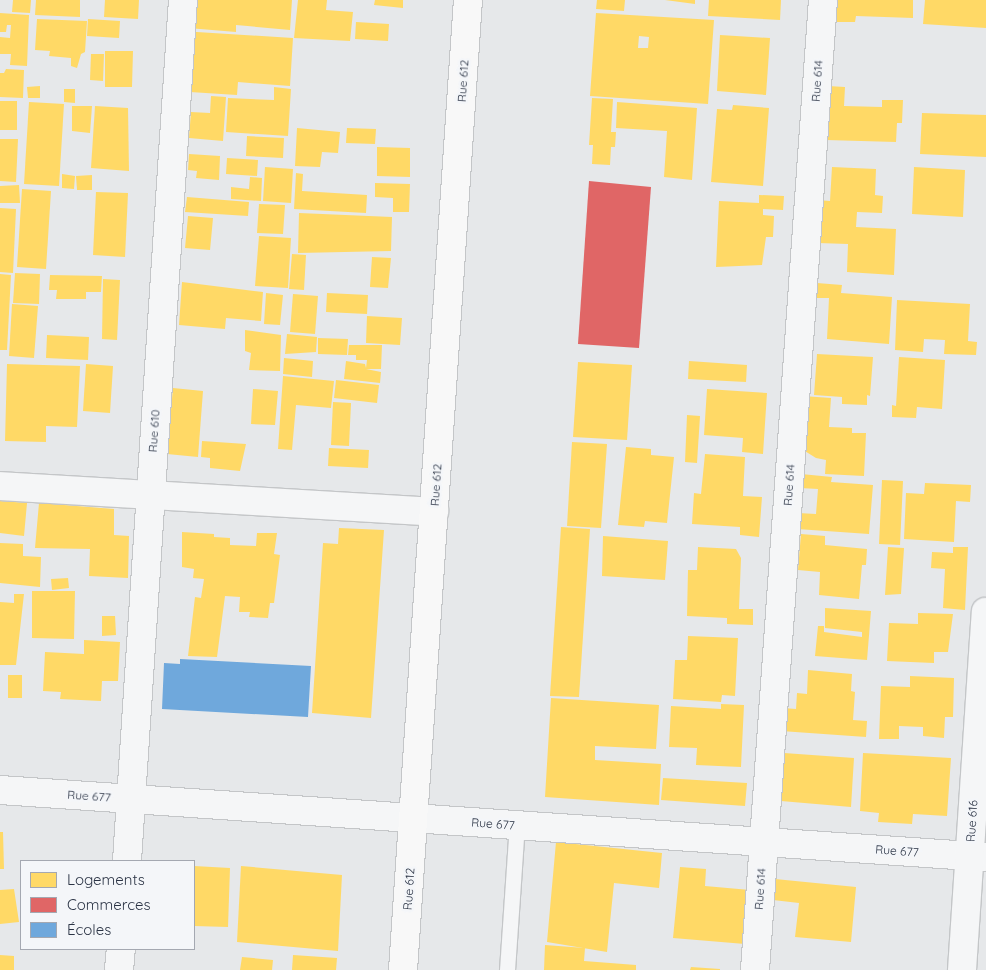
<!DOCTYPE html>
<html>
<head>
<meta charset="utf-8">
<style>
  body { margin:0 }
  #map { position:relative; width:986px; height:970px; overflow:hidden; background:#e6e8ea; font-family:Quicksand,sans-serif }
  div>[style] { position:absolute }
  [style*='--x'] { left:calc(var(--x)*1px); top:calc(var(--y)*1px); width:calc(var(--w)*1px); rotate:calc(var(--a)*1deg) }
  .homes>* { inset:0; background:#ffd966 }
  .shops>* { inset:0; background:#e06666 }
  .schools>* { inset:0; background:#6fa8dc }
  .roads { filter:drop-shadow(1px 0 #c4c6c8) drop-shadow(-1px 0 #c4c6c8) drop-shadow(0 1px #c4c6c8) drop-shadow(0 -1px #c4c6c8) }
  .lane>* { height:15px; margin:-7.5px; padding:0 7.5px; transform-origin:7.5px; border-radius:7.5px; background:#f5f6f7 }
  .street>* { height:28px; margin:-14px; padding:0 14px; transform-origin:14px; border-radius:14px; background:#f5f6f7 }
  .secondary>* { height:28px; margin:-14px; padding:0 14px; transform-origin:14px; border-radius:14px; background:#f8f8f8 }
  span { translate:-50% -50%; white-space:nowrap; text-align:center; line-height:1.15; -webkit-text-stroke:5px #f4f6f9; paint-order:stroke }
  .street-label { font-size:12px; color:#2b3445 }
  .legend { position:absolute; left:20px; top:860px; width:175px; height:90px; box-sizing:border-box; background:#f4f6f9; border:1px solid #a4a8b1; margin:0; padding:6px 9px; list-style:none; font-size:15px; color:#2b3445 }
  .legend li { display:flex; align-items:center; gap:10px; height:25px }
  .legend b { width:25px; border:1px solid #a4a8b1 }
</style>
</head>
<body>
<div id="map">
  <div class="homes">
    <div style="clip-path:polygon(13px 0,31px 0,30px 13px,12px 12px)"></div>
    <div style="clip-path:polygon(36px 0,80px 0,80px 17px,35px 15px)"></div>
    <div style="clip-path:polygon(105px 0,139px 0,138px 19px,104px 17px)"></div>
    <div style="clip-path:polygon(191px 0,292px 0,290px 30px,236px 25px,236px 32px,188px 28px)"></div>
    <div style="clip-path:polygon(298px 0,327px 0,326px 10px,353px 12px,350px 41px,294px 38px)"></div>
    <div style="clip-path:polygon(375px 0,403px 0,403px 8px,374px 5px)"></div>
    <div style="clip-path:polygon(597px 0,625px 0,624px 11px,596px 9px)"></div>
    <div style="clip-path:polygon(665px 0,695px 0,695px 4px)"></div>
    <div style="clip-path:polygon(709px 0,781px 0,780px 20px,708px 16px)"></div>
    <div style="clip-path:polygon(835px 0,913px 0,913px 18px,856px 16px,855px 22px,834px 22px)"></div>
    <div style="clip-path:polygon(925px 0,986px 0,986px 28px,923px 24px)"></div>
    <div style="clip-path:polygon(0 13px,29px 15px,27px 66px,10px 65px,11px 54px,0 54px,0 37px,10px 38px,11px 25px,7px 25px,6px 32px,0 32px)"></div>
    <div style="clip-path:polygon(evenodd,596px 13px,714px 20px,708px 104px,590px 96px,596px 13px,639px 36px,649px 37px,648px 48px,638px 48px,639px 36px)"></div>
    <div style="clip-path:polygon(37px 19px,87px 21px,85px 52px,81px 54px,77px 68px,71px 66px,71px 58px,49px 56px,50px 51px,35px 50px)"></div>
    <div style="clip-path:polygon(88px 19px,120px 21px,119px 38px,87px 36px)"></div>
    <div style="clip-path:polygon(356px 22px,389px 24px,388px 41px,355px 39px)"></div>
    <div style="clip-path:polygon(181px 31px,293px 38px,290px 86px,238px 82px,237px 95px,190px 92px)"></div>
    <div style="clip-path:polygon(720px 35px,770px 38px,766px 95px,717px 91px)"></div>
    <div style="clip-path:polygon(105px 51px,133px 51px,132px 87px,105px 87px)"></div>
    <div style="clip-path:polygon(91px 54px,104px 54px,103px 81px,90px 80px)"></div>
    <div style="clip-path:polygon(6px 69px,24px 70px,23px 98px,0 97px,0 73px,4px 73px)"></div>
    <div style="clip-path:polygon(40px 86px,40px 98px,28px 98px,27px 87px)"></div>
    <div style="clip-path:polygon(828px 86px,845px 87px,844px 106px,882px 107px,882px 100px,903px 100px,902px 123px,897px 123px,896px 142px,826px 140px)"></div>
    <div style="clip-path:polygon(274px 87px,291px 89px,288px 136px,226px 132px,228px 98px,274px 100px)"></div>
    <div style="clip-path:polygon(64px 89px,75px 89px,75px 103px,64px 102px)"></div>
    <div style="clip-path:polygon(211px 96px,226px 97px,223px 141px,189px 138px,191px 112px,210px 113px)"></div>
    <div style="clip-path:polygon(592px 98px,613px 99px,611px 132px,616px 132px,615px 147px,611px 147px,610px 165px,592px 164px,593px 145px,589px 145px)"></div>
    <div style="clip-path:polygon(0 101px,17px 101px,17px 130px,0 130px)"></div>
    <div style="clip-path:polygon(29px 102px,64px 104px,59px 186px,24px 184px)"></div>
    <div style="clip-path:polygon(617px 102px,697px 108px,692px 180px,664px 177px,667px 131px,616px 128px)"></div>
    <div style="clip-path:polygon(733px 105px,769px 108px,763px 186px,711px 182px,717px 109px,732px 110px)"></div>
    <div style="clip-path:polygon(72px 106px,92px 106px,90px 133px,72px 131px)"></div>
    <div style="clip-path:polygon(95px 106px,128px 108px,129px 171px,91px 168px)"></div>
    <div style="clip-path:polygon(922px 113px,986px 115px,986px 157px,920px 154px)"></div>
    <div style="clip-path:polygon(297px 128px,340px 132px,338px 153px,322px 152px,320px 167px,295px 166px)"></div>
    <div style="clip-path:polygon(347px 128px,376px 129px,375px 144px,346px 143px)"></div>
    <div style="clip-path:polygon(247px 136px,284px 138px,283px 158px,246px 156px)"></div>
    <div style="clip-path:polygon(0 139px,18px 139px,16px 182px,0 181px)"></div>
    <div style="clip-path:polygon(377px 147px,410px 148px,410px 177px,377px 176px)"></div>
    <div style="clip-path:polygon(189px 154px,220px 156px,219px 180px,196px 178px,197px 171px,188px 170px)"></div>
    <div style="clip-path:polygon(227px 158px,258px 160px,257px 176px,226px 174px)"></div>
    <div style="clip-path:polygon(265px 167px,293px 169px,291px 203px,263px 201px)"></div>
    <div style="clip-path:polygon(832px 167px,876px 169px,875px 195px,883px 196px,882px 213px,857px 212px,856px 227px,896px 229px,894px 275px,847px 272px,848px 244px,818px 243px,818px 200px,830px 201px)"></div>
    <div style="clip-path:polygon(914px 167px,965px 170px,963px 217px,912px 214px)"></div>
    <div style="clip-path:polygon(296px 173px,303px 174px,302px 191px,367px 195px,366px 213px,294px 209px)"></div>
    <div style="clip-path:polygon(62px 174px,75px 176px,74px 189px,62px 188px)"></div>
    <div style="clip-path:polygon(92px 175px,92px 190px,77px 190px,76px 176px)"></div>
    <div style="clip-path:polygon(250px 177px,262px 178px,261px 201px,231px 199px,231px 187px,249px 189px)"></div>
    <div style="clip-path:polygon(375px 183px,410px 184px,409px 212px,393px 212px,393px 198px,375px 197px)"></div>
    <div style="clip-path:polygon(19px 185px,20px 203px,0 203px,0 186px)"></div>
    <div style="clip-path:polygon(22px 189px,51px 191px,46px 269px,17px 267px)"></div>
    <div style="clip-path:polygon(96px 192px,128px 193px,125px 257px,93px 255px)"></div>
    <div style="clip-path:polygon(759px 195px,784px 196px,783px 210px,763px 209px,763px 215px,774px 216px,773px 237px,766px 237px,762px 265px,716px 267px,719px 201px,759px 203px)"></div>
    <div style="clip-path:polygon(187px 197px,249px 202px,248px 216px,185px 212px)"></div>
    <div style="clip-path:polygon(259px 204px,285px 205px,283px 234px,257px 233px)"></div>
    <div style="clip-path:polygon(0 208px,16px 209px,13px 273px,0 272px)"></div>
    <div style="clip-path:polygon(299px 213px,392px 217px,391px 251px,298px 253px)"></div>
    <div style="clip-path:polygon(188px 216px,213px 218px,210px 250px,185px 248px)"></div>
    <div style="clip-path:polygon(259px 236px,291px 238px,288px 288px,255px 286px)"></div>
    <div style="clip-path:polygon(292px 254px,306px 255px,304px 290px,289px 289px)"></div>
    <div style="clip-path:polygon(372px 257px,391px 258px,388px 288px,370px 287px)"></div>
    <div style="clip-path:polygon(15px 273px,40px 274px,39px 304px,13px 303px)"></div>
    <div style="clip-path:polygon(0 274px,11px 275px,7px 350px,0 350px)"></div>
    <div style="clip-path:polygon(50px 275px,102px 276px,101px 292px,86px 292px,86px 299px,56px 299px,57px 290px,49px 290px)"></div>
    <div style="clip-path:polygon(103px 279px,120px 280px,117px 340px,102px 339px)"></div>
    <div style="clip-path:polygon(182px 282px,263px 292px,261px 321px,226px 318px,225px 329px,179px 325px)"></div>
    <div style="clip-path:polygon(817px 283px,842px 285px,841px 293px,892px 297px,889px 344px,827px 339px,829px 298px,815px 298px)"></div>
    <div style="clip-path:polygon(266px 293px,283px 295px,280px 325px,264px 324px)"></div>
    <div style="clip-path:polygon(327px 293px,368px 295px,367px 314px,326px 312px)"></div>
    <div style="clip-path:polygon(293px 294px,318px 296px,315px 334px,290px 332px)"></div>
    <div style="clip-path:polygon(897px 300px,970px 304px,968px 341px,977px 342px,976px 355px,944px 354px,945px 340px,924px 339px,923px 352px,895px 350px)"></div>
    <div style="clip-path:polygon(12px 304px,38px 306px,34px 358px,9px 356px)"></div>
    <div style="clip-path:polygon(367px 316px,402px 318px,400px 345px,366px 343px)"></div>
    <div style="clip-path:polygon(245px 330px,281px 335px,280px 371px,249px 370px,251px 353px,245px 351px)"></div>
    <div style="clip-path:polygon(287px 334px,317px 337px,316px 352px,285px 354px)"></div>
    <div style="clip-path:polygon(47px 335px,89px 337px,88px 360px,46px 358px)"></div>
    <div style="clip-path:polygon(318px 338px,348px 339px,347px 355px,318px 354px)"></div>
    <div style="clip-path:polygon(349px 345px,382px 345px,381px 369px,366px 369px,381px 372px,380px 383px,344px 379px,346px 361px,365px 364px,366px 368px,367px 360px,356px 360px,356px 355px,348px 355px)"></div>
    <div style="clip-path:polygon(817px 354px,873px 357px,870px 396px,867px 395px,867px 405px,842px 404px,842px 397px,814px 395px)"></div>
    <div style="clip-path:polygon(899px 357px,945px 360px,942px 409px,917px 407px,916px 418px,892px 417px,892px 405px,896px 406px)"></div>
    <div style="clip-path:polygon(284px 358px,313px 361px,312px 377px,283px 374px)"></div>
    <div style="clip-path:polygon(689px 361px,747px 365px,746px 382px,688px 379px)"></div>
    <div style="clip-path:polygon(578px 362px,632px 365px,627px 440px,573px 437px)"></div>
    <div style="clip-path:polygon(7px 364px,80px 366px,77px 427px,46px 426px,46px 442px,5px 441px)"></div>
    <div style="clip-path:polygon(86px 364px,113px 366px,110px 413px,83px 411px)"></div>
    <div style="clip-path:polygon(283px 376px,334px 381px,331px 408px,296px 405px,292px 450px,278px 449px)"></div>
    <div style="clip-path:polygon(336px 380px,379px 385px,377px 403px,334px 398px)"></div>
    <div style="clip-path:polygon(173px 388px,203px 391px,198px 457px,167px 454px)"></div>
    <div style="clip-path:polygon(253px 389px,278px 391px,275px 425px,251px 424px)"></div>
    <div style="clip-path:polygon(707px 389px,767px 393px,763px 454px,742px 452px,743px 438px,704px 435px)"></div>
    <div style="clip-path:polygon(803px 396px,831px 398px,829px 427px,852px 428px,852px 433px,866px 433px,864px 476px,825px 474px,826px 460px,816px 458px,800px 448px)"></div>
    <div style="clip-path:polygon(333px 402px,351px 403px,349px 446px,331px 445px)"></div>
    <div style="clip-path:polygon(687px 415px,700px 416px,697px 463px,685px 462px)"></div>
    <div style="clip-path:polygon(202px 441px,246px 444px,240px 471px,210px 468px,210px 458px,201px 457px)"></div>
    <div style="clip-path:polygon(572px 442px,607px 444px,601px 528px,567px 526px)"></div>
    <div style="clip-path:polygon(626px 447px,651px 449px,651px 455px,674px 457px,667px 523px,645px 521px,644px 527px,618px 525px)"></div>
    <div style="clip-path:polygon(329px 448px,369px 450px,368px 468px,328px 466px)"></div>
    <div style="clip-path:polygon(705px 454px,745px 457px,743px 496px,762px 497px,759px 537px,740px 535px,740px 527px,692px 524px,694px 493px,701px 494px)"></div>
    <div style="clip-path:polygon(801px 474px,832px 477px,831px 482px,873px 485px,869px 534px,797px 529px,798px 513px,816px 514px,818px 489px,800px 488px)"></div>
    <div style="clip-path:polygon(882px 480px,903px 481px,900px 545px,879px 544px)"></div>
    <div style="clip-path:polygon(925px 483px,971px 485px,970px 502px,956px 501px,954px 542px,904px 539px,906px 493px,924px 494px)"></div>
    <div style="clip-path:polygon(0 501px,27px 503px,24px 536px,0 533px)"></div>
    <div style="clip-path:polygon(39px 503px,114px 509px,114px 535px,129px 536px,128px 578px,89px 576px,90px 549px,35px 548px)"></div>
    <div style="clip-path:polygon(561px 527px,590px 529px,579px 697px,550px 696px)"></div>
    <div style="clip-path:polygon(339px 528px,384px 530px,371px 718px,312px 713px,323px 543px,338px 544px)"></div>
    <div style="clip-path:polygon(182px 532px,214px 534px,214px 537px,230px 538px,230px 545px,256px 546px,257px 533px,277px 533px,274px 554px,280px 555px,274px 603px,270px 603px,268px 618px,249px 617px,250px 612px,239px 612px,240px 597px,225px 596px,217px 657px,188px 656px,195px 597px,201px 598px,204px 579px,193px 578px,194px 569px,182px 567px)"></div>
    <div style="clip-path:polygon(801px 534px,825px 536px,825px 545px,867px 549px,866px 565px,862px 565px,859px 599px,819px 595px,820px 572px,798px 570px)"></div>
    <div style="clip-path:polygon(603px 536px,668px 541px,665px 580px,602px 576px)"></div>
    <div style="clip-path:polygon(0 543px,23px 544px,23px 556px,41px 557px,40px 587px,0 583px)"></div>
    <div style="clip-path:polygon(698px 547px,736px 549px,741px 558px,739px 609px,753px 609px,753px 625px,727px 624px,727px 618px,687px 616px,688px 570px,697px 570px)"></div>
    <div style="clip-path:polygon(888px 547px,904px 548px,901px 594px,885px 595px)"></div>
    <div style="clip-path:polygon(953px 547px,968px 547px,965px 610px,943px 608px,945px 569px,931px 568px,932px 552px,953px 553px)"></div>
    <div style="clip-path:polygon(68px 578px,69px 588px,52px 590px,51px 579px)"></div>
    <div style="clip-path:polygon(32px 591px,75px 591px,74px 639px,32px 638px)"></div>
    <div style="clip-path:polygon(14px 594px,24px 594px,16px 665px,0 665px,0 602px,14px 603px)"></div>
    <div style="clip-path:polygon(825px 608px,871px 611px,867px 660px,815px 656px,818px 626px,824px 626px,824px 632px,862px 637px,862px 632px,825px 628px)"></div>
    <div style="clip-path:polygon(918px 613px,953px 614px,948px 652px,934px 652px,934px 663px,887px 661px,889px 623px,918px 624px)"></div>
    <div style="clip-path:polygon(102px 616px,115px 616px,116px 635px,102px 636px)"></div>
    <div style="clip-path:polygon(688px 636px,738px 638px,735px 696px,722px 695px,721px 702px,673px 699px,675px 660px,687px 660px)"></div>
    <div style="clip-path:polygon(84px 640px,120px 642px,118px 681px,102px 681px,101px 701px,60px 699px,61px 692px,43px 691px,45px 652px,84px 654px)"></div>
    <div style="clip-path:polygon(808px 670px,852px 674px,851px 691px,855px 692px,853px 720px,867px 721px,866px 737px,781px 731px,783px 708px,796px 709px,797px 693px,807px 694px)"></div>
    <div style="clip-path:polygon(8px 675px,22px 675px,22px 698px,8px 698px)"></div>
    <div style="clip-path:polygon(910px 676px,954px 678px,953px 717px,945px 717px,944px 738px,923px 736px,923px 727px,899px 726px,899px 739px,879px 739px,881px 686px,910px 687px)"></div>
    <div style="clip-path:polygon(551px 698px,659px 705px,656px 749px,595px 746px,595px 760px,661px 764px,659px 805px,545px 797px)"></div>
    <div style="clip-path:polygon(721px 704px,744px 705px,741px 767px,696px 765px,697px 748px,669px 747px,671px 706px,721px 709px)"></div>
    <div style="clip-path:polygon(784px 753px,854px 758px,851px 807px,781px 801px)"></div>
    <div style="clip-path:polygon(863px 753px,951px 758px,947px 816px,913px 814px,912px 824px,878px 822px,879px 813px,860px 811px)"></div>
    <div style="clip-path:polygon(663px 778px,747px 783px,745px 806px,661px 800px)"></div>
    <div style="clip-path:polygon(0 832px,3px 832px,4px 869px,0 869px)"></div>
    <div style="clip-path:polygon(556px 842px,662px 853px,659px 888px,614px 883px,607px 952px,547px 942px)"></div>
    <div style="clip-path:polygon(194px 866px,230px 868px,228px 927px,194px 926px)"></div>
    <div style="clip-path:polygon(241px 866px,342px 875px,338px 951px,237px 942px)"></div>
    <div style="clip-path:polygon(680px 867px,706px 869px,705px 886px,750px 890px,745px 944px,673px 938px)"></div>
    <div style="clip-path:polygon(775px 879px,856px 887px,851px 942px,795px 937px,799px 903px,773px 900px)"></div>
    <div style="clip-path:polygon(14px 889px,19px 922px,0 924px,0 890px)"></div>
    <div style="clip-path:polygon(545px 945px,585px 948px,584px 961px,636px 965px,636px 970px,544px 970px)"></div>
    <div style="clip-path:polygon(0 955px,14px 956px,14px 970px,0 970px)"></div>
    <div style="clip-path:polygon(293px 955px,337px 958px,336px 970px,292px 970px)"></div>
    <div style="clip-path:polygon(242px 957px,273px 960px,272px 970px,240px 970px)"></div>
    <div style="clip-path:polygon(691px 967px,720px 969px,720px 970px,690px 970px)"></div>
  </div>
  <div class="shops">
    <div style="clip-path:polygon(589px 181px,651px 187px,639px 348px,578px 344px)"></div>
  </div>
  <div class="schools">
    <div style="clip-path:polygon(180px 659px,311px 666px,308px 717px,162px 709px,164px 663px,180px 664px)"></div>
  </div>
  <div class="roads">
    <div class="lane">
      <div style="--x:507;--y:970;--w:145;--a:-86.1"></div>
    </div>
    <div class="street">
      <div style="--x:0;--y:486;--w:435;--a:3.4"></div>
      <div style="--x:0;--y:790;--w:988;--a:3.89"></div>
      <div style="--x:127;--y:861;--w:863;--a:-86.28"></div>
      <div style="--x:119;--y:970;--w:21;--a:-85"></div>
      <div style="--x:755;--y:970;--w:972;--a:-85.99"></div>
      <div style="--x:962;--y:970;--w:359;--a:-86.2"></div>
    </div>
    <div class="secondary">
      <div style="--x:403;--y:970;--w:972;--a:-86.17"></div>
    </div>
  </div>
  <div class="street-label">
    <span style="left:463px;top:81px;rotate:-86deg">Rue 612</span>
    <span style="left:817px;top:81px;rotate:-86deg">Rue 614</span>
    <span style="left:154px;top:431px;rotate:-86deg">Rue 610</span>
    <span style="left:436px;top:485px;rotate:-86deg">Rue 612</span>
    <span style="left:789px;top:485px;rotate:-86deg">Rue 614</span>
    <span style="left:89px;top:796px;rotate:4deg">Rue 677</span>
    <span style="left:972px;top:821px;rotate:-86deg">Rue 616</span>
    <span style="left:493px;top:824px;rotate:4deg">Rue 677</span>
    <span style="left:897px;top:851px;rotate:4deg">Rue 677</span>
    <span style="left:409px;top:889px;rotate:-86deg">Rue 612</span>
    <span style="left:760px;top:889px;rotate:-86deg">Rue 614</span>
  </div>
  <ul class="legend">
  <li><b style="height:14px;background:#ffd966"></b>Logements</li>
  <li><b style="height:14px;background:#e06666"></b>Commerces</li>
  <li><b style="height:14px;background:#6fa8dc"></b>Écoles</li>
  </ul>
</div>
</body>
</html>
